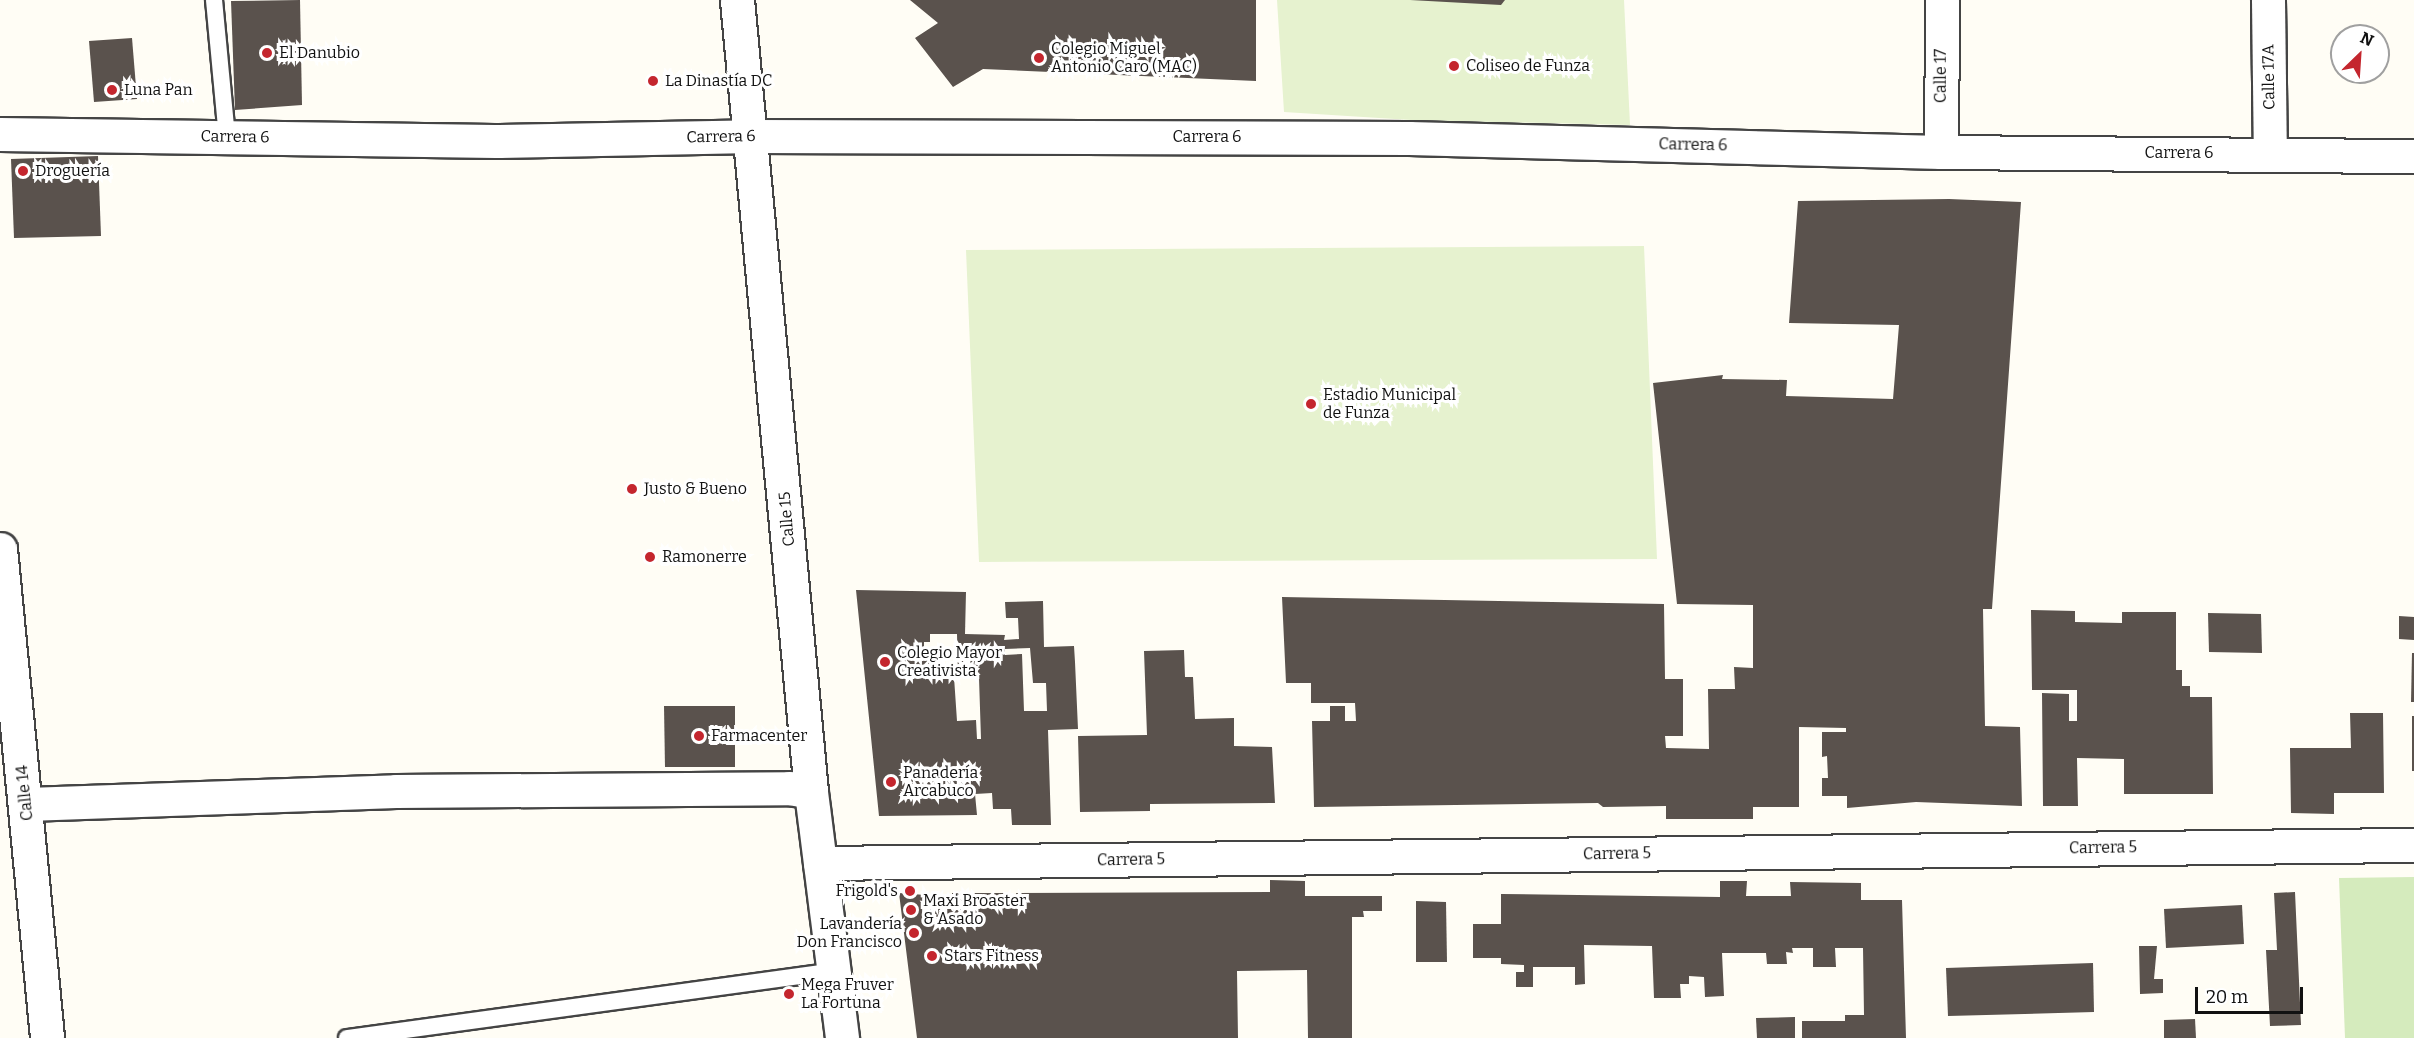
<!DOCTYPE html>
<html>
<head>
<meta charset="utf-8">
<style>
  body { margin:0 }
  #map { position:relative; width:2414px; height:1038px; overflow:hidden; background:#fffdf5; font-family:Bitter,serif }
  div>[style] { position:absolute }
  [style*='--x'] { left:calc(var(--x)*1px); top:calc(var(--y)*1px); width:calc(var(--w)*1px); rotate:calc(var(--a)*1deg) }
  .green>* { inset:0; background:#d5ebbd }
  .pitch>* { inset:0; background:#e6f2cf }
  .building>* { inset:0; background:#5a524d }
  .roads { filter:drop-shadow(2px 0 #444) drop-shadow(-2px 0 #444) drop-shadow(0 2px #444) drop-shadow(0 -2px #444) }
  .service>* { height:16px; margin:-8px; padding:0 8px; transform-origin:8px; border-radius:8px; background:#fff }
  .minor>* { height:33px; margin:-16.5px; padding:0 16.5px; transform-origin:16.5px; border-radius:16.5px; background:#fff }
  .tertiary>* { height:33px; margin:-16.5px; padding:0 16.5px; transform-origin:16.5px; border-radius:16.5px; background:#fff }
  .dots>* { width:16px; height:16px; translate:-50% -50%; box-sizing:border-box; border:3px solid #fff; border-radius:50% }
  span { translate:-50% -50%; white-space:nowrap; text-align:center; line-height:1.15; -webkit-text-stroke:6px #fff; paint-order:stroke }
  .poi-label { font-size:16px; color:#111 }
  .left { translate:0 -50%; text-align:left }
  .right { translate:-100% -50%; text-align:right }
  .street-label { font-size:16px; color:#111 }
  .north { position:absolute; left:2330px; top:24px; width:60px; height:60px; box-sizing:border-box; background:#fff; border:2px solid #a0a0a0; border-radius:50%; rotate:25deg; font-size:16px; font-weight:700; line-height:24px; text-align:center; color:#111 }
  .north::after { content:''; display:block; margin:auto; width:21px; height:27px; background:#c4262e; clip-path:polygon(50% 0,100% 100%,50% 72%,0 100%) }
  .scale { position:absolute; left:2195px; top:987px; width:108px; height:27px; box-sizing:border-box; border:3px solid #111; border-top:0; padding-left:8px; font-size:18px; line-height:21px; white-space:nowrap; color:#111; -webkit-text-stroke:4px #fff; paint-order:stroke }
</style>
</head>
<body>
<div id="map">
  <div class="green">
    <div style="clip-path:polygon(2414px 877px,2414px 1038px,2345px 1038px,2339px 878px)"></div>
  </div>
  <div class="pitch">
    <div style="clip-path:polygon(1277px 0,1624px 0,1630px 125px,1411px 120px,1284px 112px)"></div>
    <div style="clip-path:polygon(1644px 246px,1657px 559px,979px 562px,966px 250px)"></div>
  </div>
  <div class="building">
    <div style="clip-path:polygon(300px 0,302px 105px,235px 110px,231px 1px)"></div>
    <div style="clip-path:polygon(910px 0,1256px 0,1256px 81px,983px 69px,953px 87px,915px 38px,938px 23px)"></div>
    <div style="clip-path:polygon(1410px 0,1505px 0,1501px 5px)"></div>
    <div style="clip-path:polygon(132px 38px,137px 99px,94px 102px,89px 41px)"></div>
    <div style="clip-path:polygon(98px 156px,101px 236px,14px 238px,11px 159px)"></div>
    <div style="clip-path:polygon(1949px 199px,2021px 202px,1992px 609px,1983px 609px,1985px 726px,2020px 727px,2022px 806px,1916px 802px,1847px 808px,1847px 796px,1822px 796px,1822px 778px,1828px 778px,1827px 756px,1822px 757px,1822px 732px,1846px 732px,1846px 728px,1799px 727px,1799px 807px,1753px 807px,1753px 819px,1666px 819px,1666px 806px,1603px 807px,1598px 803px,1314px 807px,1312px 721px,1330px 721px,1330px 706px,1345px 706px,1345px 721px,1356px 721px,1355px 703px,1311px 703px,1311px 683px,1286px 683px,1282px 597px,1664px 604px,1665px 679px,1683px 679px,1683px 736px,1665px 736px,1666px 748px,1709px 749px,1708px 689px,1735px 689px,1734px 667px,1753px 668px,1753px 605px,1677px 604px,1653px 383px,1723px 375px,1722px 379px,1787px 380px,1786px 396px,1893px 399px,1899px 325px,1789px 323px,1798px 201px)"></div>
    <div style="clip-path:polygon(evenodd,856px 590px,966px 592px,965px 634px,1005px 635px,1004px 640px,1019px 639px,1018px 618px,1006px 618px,1005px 602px,1043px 601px,1044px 647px,1074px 646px,1075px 662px,1078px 729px,1048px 730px,1051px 825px,1012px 825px,1011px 809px,993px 809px,992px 793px,975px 794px,977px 815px,879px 816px,856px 590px,930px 634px,957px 634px,958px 677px,979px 678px,981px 739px,977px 739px,976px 720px,957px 721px,954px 677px,942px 677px,941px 654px,924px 654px,924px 642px,930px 642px,930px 634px,856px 590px,1030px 648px,1033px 683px,1046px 683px,1047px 711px,1024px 711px,1022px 654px,1005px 655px,1005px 649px,1030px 648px)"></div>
    <div style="clip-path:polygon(2031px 610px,2075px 611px,2075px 622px,2122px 623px,2122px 612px,2176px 612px,2176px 670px,2182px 670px,2182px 686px,2190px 686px,2190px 697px,2212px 697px,2213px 794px,2124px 794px,2124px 759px,2077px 758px,2078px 806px,2043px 806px,2042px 693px,2069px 694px,2069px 721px,2077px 721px,2077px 690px,2032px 690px)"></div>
    <div style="clip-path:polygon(2208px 613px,2261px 614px,2262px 653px,2209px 652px)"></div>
    <div style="clip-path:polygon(2399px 616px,2414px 617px,2414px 640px,2399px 639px)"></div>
    <div style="clip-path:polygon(1184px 650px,1185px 677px,1193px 677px,1195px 719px,1234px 718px,1234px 746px,1272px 747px,1275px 803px,1150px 804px,1150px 811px,1080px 812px,1078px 736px,1147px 735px,1144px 651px)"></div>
    <div style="clip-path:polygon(2412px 653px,2414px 653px,2414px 702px,2411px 702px)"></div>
    <div style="clip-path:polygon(664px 706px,735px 706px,735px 767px,665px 767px)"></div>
    <div style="clip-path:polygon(2350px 713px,2383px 713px,2384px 793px,2334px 793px,2334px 814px,2291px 813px,2290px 748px,2351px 748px)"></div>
    <div style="clip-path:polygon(2412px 716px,2414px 716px,2414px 771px,2412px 771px)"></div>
    <div style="clip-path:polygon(1270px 880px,1305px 881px,1305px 896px,1382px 896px,1382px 911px,1363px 911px,1364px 917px,1352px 917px,1352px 1038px,1308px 1038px,1307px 970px,1237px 971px,1238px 1038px,917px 1038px,899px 893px,952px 897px,952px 893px,1004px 893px,1004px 897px,1017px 897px,1016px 893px,1270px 892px)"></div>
    <div style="clip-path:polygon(1720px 881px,1747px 881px,1746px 896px,1791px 896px,1790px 882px,1861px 883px,1861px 900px,1902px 900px,1906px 1038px,1802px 1038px,1802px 1021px,1845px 1021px,1845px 1015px,1864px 1015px,1863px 948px,1835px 948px,1836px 967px,1813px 967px,1813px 948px,1792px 948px,1793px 953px,1786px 952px,1787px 964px,1767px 964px,1766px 953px,1722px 953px,1724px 996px,1705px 997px,1704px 977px,1689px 976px,1689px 984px,1680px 984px,1681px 998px,1654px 998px,1652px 946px,1584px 945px,1585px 984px,1575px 985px,1575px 967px,1533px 967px,1533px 987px,1516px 987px,1516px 972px,1524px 972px,1524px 965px,1501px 964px,1501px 958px,1473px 958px,1473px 924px,1501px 924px,1501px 894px,1720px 897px)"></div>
    <div style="clip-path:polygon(2295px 892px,2301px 1025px,2270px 1026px,2266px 950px,2277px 950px,2274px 893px)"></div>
    <div style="clip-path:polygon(1416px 901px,1446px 902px,1447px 962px,1416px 962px)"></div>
    <div style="clip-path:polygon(2242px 905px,2244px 944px,2166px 948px,2164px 909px)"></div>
    <div style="clip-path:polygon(2139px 946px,2157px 946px,2154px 979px,2163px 979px,2163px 993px,2140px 994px)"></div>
    <div style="clip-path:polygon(2093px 963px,2094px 1012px,1948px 1016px,1946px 968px)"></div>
    <div style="clip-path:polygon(1795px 1017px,1795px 1038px,1757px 1038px,1756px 1018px)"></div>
    <div style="clip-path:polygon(2195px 1019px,2196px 1038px,2164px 1038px,2164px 1020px)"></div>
  </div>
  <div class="roads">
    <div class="service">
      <div style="--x:214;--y:0;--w:138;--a:84.6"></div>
      <div style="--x:347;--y:1038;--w:491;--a:-7.8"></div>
    </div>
    <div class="minor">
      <div style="--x:2268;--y:0;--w:154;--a:89.3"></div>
      <div style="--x:753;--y:136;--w:656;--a:0.17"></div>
      <div style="--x:1409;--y:138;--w:532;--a:1.51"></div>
      <div style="--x:1941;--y:152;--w:473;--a:0.5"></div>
      <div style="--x:1941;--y:152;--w:152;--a:-89.6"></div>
      <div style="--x:0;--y:549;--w:491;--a:84.5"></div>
      <div style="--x:27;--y:804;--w:369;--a:-2"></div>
      <div style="--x:396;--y:791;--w:393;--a:-0.4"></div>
      <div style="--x:789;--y:788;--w:22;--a:10"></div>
      <div style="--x:820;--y:863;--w:1594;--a:-0.65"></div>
    </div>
    <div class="tertiary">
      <div style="--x:737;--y:0;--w:795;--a:84.66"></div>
      <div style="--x:811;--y:792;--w:248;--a:82.8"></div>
      <div style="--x:0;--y:134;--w:499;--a:0.8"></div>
      <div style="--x:499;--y:141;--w:254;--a:-1.1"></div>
    </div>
  </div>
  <div class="dots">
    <div style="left:267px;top:53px;background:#c4262e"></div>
    <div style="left:1039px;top:58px;background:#c4262e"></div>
    <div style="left:1454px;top:66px;background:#c4262e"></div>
    <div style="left:653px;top:81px;background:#c4262e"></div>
    <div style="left:112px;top:90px;background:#c4262e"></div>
    <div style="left:23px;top:171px;background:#c4262e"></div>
    <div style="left:1311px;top:404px;background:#c4262e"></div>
    <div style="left:632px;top:489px;background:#c4262e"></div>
    <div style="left:650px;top:557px;background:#c4262e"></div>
    <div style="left:885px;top:662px;background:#c4262e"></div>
    <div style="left:699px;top:736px;background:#c4262e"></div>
    <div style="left:891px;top:782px;background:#c4262e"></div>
    <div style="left:910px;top:891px;background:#c4262e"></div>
    <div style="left:911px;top:910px;background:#c4262e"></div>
    <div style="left:914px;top:933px;background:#c4262e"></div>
    <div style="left:932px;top:956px;background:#c4262e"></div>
    <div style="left:789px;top:994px;background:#c4262e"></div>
  </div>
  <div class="poi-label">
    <span class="left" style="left:1051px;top:58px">Colegio Miguel<br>Antonio Caro (MAC)</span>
    <span class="left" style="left:279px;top:53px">El Danubio</span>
    <span class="left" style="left:1466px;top:66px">Coliseo de Funza</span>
    <span class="left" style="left:665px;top:81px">La Dinastía DC</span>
    <span class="left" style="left:124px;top:90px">Luna Pan</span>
    <span class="left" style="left:35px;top:171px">Droguería</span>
    <span class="left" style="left:1323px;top:404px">Estadio Municipal<br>de Funza</span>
    <span class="left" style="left:644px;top:489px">Justo &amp; Bueno</span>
    <span class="left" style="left:662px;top:557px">Ramonerre</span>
    <span class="left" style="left:897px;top:662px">Colegio Mayor<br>Creativista</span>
    <span class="left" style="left:711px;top:736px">Farmacenter</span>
    <span class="left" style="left:903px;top:782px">Panadería<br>Arcabuco</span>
    <span class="right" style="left:898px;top:891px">Frigold's</span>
    <span class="left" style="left:923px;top:910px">Maxi Broaster<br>&amp; Asado</span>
    <span class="right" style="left:902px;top:933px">Lavandería<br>Don Francisco</span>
    <span class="left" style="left:944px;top:956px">Stars Fitness</span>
    <span class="left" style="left:801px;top:994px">Mega Fruver<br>La Fortuna</span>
  </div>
  <div class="street-label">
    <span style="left:1941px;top:76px;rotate:-90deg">Calle 17</span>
    <span style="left:2269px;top:77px;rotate:-91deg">Calle 17A</span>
    <span style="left:235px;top:137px;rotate:1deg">Carrera 6</span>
    <span style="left:721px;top:137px;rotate:-1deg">Carrera 6</span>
    <span style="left:1207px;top:137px">Carrera 6</span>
    <span style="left:1693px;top:145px;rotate:1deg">Carrera 6</span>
    <span style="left:2179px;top:153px">Carrera 6</span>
    <span style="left:787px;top:519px;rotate:-95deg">Calle 15</span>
    <span style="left:25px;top:793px;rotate:-96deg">Calle 14</span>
    <span style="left:2103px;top:848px;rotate:-1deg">Carrera 5</span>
    <span style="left:1617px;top:854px;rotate:-1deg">Carrera 5</span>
    <span style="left:1131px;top:860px;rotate:-1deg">Carrera 5</span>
  </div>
  <div class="north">N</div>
  <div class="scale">20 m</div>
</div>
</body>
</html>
